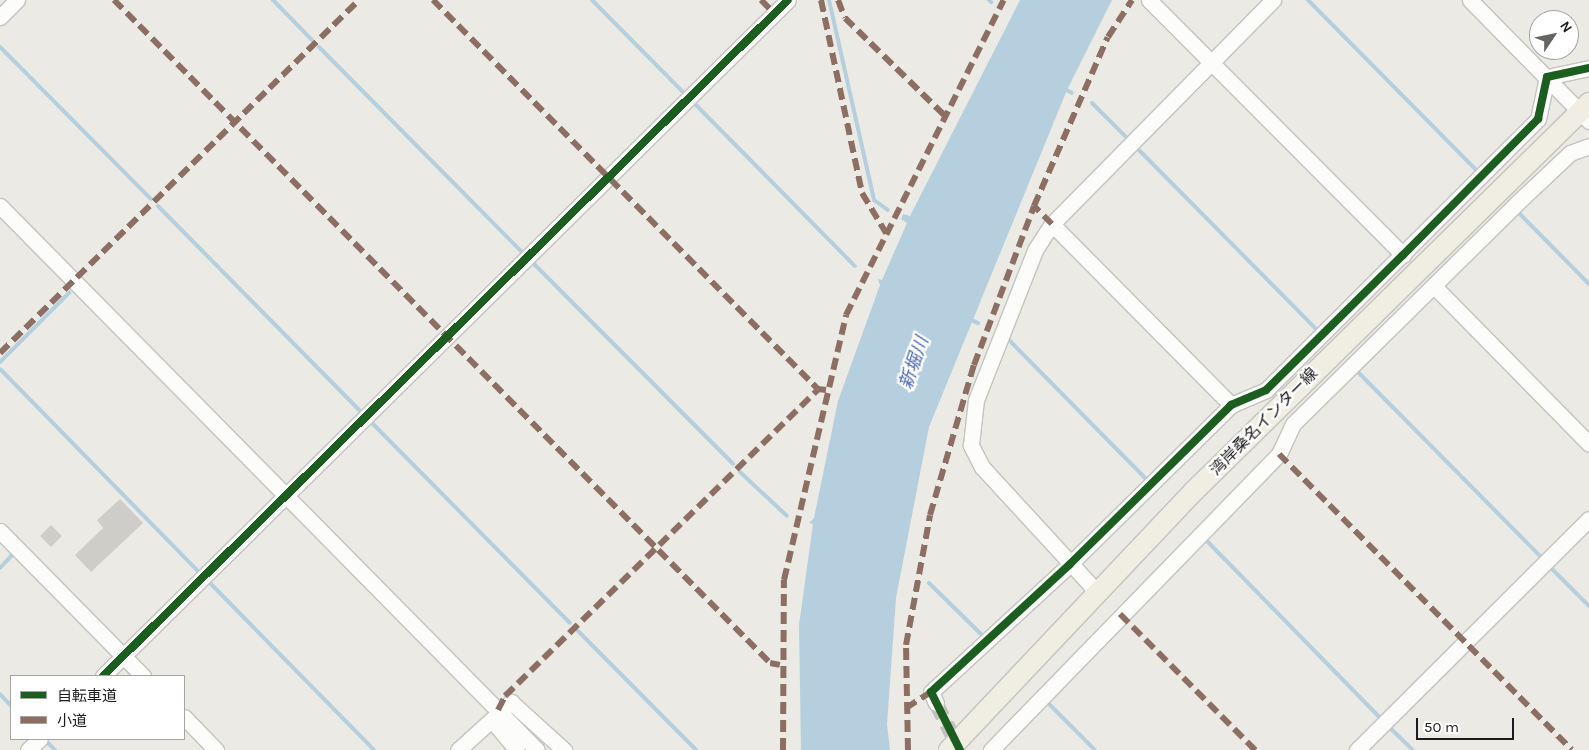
<!DOCTYPE html>
<html>
<head>
<meta charset="utf-8">
<style>
  body { margin:0 }
  #map { position:relative; width:1589px; height:750px; overflow:hidden; background:#ebeae4; font-family:Karla,"Noto Sans JP",sans-serif }
  div>[style] { position:absolute }
  [style*='--x'] { left:calc(var(--x)*1px); top:calc(var(--y)*1px); width:calc(var(--w)*1px); rotate:calc(var(--a)*1deg) }
  .water>* { inset:0; background:#b6cfdf }
  .stream>* { height:4px; margin:-2px; padding:0 2px; transform-origin:2px; border-radius:2px; background:#b6cfdf }
  .building>* { inset:0; background:#cfcdc9 }
  .minor-tunnel>* { height:15px; margin-top:-7.5px; transform-origin:0; background:repeating-linear-gradient(90deg,#c2c1bc 0 15px,transparent 0 23px) }
  .roads { filter:drop-shadow(1px 0 #c3c3c0) drop-shadow(-1px 0 #c3c3c0) drop-shadow(0 1px #c3c3c0) drop-shadow(0 -1px #c3c3c0) }
  .minor>* { height:15px; margin:-7.5px; padding:0 7.5px; transform-origin:7.5px; border-radius:7.5px; background:#fcfcfb }
  .major>* { height:20px; margin:-10px; padding:0 10px; transform-origin:10px; border-radius:10px; background:#f0ede2 }
  .quiet>* { height:6px; margin-top:-3px; transform-origin:0; background:repeating-linear-gradient(90deg,#8d6e63 0 12px,transparent 0 18px) }
  .cycleway>* { height:8px; margin:-4px; padding:0 4px; transform-origin:4px; border-radius:4px; background:#1b5e20 }
  span { translate:-50% -50%; white-space:nowrap; text-align:center; line-height:1.15; -webkit-text-stroke:4.5px #fff; paint-order:stroke }
  .street-label { font-size:16px; color:#1c1c1c }
  .water-label { font-size:18px; color:#4768ac; font-style:italic }
  .legend { position:absolute; left:10px; top:675px; width:175px; height:65px; box-sizing:border-box; background:#fff; border:1px solid #a4a4a4; margin:0; padding:6px 9px; list-style:none; font-size:15px; color:#1c1c1c }
  .legend li { display:flex; align-items:center; gap:10px; height:25px }
  .legend b { width:25px; border:1px solid #a4a4a4 }
  .north { position:absolute; left:1529px; top:10px; width:50px; height:50px; box-sizing:border-box; background:#fff; border:1px solid #a4a4a4; border-radius:50%; rotate:56deg; font-size:14px; font-weight:700; line-height:20px; text-align:center; color:#1c1c1c }
  .north::after { content:''; display:block; margin:auto; width:18px; height:22px; background:#646462; clip-path:polygon(50% 0,100% 100%,50% 72%,0 100%) }
  .scale { position:absolute; left:1416px; top:718px; width:98px; height:22px; box-sizing:border-box; border:2px solid #1c1c1c; border-top:0; padding-left:6px; font-size:15px; line-height:18px; white-space:nowrap; color:#1c1c1c; -webkit-text-stroke:4px #fff; paint-order:stroke }
</style>
</head>
<body>
<div id="map">
  <div class="water">
    <div style="clip-path:polygon(1020px 0,1112px 0,1067px 90px,929px 427px,896px 598px,887px 724px,890px 750px,801px 750px,799px 625px,813px 524px,809px 523px,814px 518px,838px 401px,880px 285px,878px 279px,882px 280px,907px 223px,901px 219px,903px 214px,910px 216px)"></div>
  </div>
  <div class="stream">
    <div style="--x:273;--y:0;--w:56;--a:45.7"></div>
    <div style="--x:592;--y:0;--w:131;--a:45.3"></div>
    <div style="--x:829;--y:0;--w:205;--a:77.3"></div>
    <div style="--x:874;--y:200;--w:17;--a:36"></div>
    <div style="--x:989;--y:0;--w:3;--a:45"></div>
    <div style="--x:1308;--y:0;--w:240;--a:45.3"></div>
    <div style="--x:0;--y:47;--w:214;--a:45.2"></div>
    <div style="--x:319;--y:47;--w:289;--a:45.3"></div>
    <div style="--x:1063;--y:88;--w:10;--a:29"></div>
    <div style="--x:1092;--y:103;--w:48;--a:45"></div>
    <div style="--x:696;--y:105;--w:226;--a:45.4"></div>
    <div style="--x:1136;--y:147;--w:259;--a:45.3"></div>
    <div style="--x:158;--y:206;--w:289;--a:45.4"></div>
    <div style="--x:1517;--y:211;--w:103;--a:45.4"></div>
    <div style="--x:534;--y:264;--w:282;--a:45.1"></div>
    <div style="--x:969;--y:319;--w:10;--a:24"></div>
    <div style="--x:1009;--y:340;--w:197;--a:45.4"></div>
    <div style="--x:0;--y:362;--w:98;--a:-45"></div>
    <div style="--x:0;--y:369;--w:284;--a:45.6"></div>
    <div style="--x:1355;--y:369;--w:267;--a:45.3"></div>
    <div style="--x:372;--y:423;--w:281;--a:45.3"></div>
    <div style="--x:740;--y:472;--w:64;--a:43.1"></div>
    <div style="--x:1204;--y:538;--w:253;--a:45.6"></div>
    <div style="--x:1550;--y:567;--w:55;--a:45"></div>
    <div style="--x:0;--y:568;--w:19;--a:-47"></div>
    <div style="--x:13;--y:554;--w:4;--a:-135"></div>
    <div style="--x:210;--y:583;--w:234;--a:45.5"></div>
    <div style="--x:929;--y:583;--w:76;--a:44.5"></div>
    <div style="--x:578;--y:631;--w:168;--a:45.2"></div>
    <div style="--x:0;--y:694;--w:16;--a:47"></div>
    <div style="--x:1046;--y:701;--w:69;--a:45"></div>
    <div style="--x:1389;--y:727;--w:33;--a:44"></div>
    <div style="--x:48;--y:743;--w:10;--a:45"></div>
  </div>
  <div class="building">
    <div style="clip-path:polygon(120px 499px,143px 523px,91px 572px,75px 555px,103px 528px,97px 520px)"></div>
    <div style="clip-path:polygon(51px 525px,62px 536px,51px 547px,40px 536px)"></div>
  </div>
  <div class="minor-tunnel">
    <div style="--x:936;--y:703;--w:53;--a:62.9"></div>
  </div>
  <div class="roads">
    <div class="minor">
      <div style="--x:1149;--y:0;--w:360;--a:45.1"></div>
      <div style="--x:1470;--y:0;--w:170;--a:45.5"></div>
      <div style="--x:0;--y:17;--w:24;--a:-45"></div>
      <div style="--x:0;--y:206;--w:764;--a:45.37"></div>
      <div style="--x:1052;--y:224;--w:255;--a:45.3"></div>
      <div style="--x:1434;--y:286;--w:221;--a:45.5"></div>
      <div style="--x:0;--y:531;--w:204;--a:45.4"></div>
      <div style="--x:1097;--y:592;--w:170;--a:-132.6"></div>
      <div style="--x:982;--y:467;--w:25;--a:-117"></div>
      <div style="--x:971;--y:445;--w:45;--a:-83.7"></div>
      <div style="--x:976;--y:400;--w:161;--a:-68.5"></div>
      <div style="--x:1035;--y:250;--w:31;--a:-57"></div>
      <div style="--x:1052;--y:224;--w:315;--a:-45.4"></div>
      <div style="--x:103;--y:676;--w:962;--a:-44.62"></div>
      <div style="--x:936;--y:703;--w:12;--a:-114"></div>
      <div style="--x:931;--y:692;--w:188;--a:-42.6"></div>
      <div style="--x:1069;--y:565;--w:228;--a:-44.6"></div>
      <div style="--x:1231;--y:405;--w:38;--a:-23"></div>
      <div style="--x:1266;--y:390;--w:384;--a:-44.9"></div>
      <div style="--x:1538;--y:119;--w:43;--a:-77.9"></div>
      <div style="--x:1547;--y:77;--w:43;--a:-12.1"></div>
      <div style="--x:498;--y:710;--w:14;--a:102"></div>
      <div style="--x:495;--y:724;--w:34;--a:50"></div>
      <div style="--x:184;--y:717;--w:46;--a:45.9"></div>
      <div style="--x:28;--y:750;--w:16;--a:-43"></div>
      <div style="--x:458;--y:750;--w:72;--a:-42.2"></div>
      <div style="--x:511;--y:702;--w:72;--a:42.2"></div>
      <div style="--x:991;--y:750;--w:413;--a:-45.8"></div>
      <div style="--x:1279;--y:454;--w:33;--a:-65"></div>
      <div style="--x:1293;--y:424;--w:315;--a:-44.6"></div>
      <div style="--x:1517;--y:203;--w:73;--a:-43.3"></div>
      <div style="--x:1570;--y:153;--w:20;--a:-20"></div>
      <div style="--x:1357;--y:750;--w:327;--a:-44.9"></div>
    </div>
    <div class="major">
      <div style="--x:949;--y:750;--w:357;--a:-46.6"></div>
      <div style="--x:1194;--y:491;--w:554;--a:-44.49"></div>
    </div>
  </div>
  <div class="quiet">
    <div style="--x:114;--y:0;--w:933;--a:45.3"></div>
    <div style="--x:770;--y:663;--w:10;--a:11"></div>
    <div style="--x:433;--y:0;--w:547;--a:45.3"></div>
    <div style="--x:818;--y:389;--w:8;--a:7"></div>
    <div style="--x:761;--y:0;--w:20;--a:45"></div>
    <div style="--x:821;--y:0;--w:197;--a:78"></div>
    <div style="--x:862;--y:193;--w:47;--a:59"></div>
    <div style="--x:838;--y:0;--w:19;--a:69"></div>
    <div style="--x:845;--y:18;--w:139;--a:44.4"></div>
    <div style="--x:1052;--y:224;--w:25;--a:-135"></div>
    <div style="--x:1034;--y:206;--w:184;--a:-66.4"></div>
    <div style="--x:1108;--y:37;--w:44;--a:-57"></div>
    <div style="--x:0;--y:353;--w:503;--a:-44.52"></div>
    <div style="--x:1279;--y:454;--w:416;--a:45.3"></div>
    <div style="--x:1120;--y:614;--w:192;--a:45.2"></div>
    <div style="--x:906;--y:708;--w:30;--a:-33"></div>
    <div style="--x:498;--y:710;--w:16;--a:-63"></div>
    <div style="--x:505;--y:696;--w:438;--a:-44.4"></div>
    <div style="--x:783;--y:750;--w:170;--a:-89.7"></div>
    <div style="--x:784;--y:580;--w:272;--a:-76.8"></div>
    <div style="--x:846;--y:315;--w:352;--a:-63.4"></div>
    <div style="--x:908;--y:750;--w:105;--a:-91.1"></div>
    <div style="--x:906;--y:645;--w:132;--a:-79.5"></div>
    <div style="--x:930;--y:515;--w:156;--a:-73.7"></div>
    <div style="--x:974;--y:365;--w:170;--a:-69.3"></div>
  </div>
  <div class="cycleway">
    <div style="--x:103;--y:676;--w:962;--a:-44.62"></div>
    <div style="--x:960;--y:750;--w:65;--a:-116.6"></div>
    <div style="--x:931;--y:692;--w:188;--a:-42.6"></div>
    <div style="--x:1069;--y:565;--w:228;--a:-44.6"></div>
    <div style="--x:1231;--y:405;--w:38;--a:-23"></div>
    <div style="--x:1266;--y:390;--w:192;--a:-44.6"></div>
    <div style="--x:1403;--y:255;--w:192;--a:-45.2"></div>
    <div style="--x:1538;--y:119;--w:43;--a:-77.9"></div>
    <div style="--x:1547;--y:77;--w:43;--a:-12.1"></div>
  </div>
  <div class="street-label">
    <span style="left:1264px;top:422px;rotate:-45deg">湾岸桑名インター線</span>
  </div>
  <div class="water-label">
    <span style="left:914px;top:363px;rotate:-71deg">新堀川</span>
  </div>
  <ul class="legend">
  <li><b style="height:6px;background:#1b5e20"></b>自転車道</li>
  <li><b style="height:6px;background:#8d6e63"></b>小道</li>
  </ul>
  <div class="north">N</div>
  <div class="scale">50 m</div>
</div>
</body>
</html>
